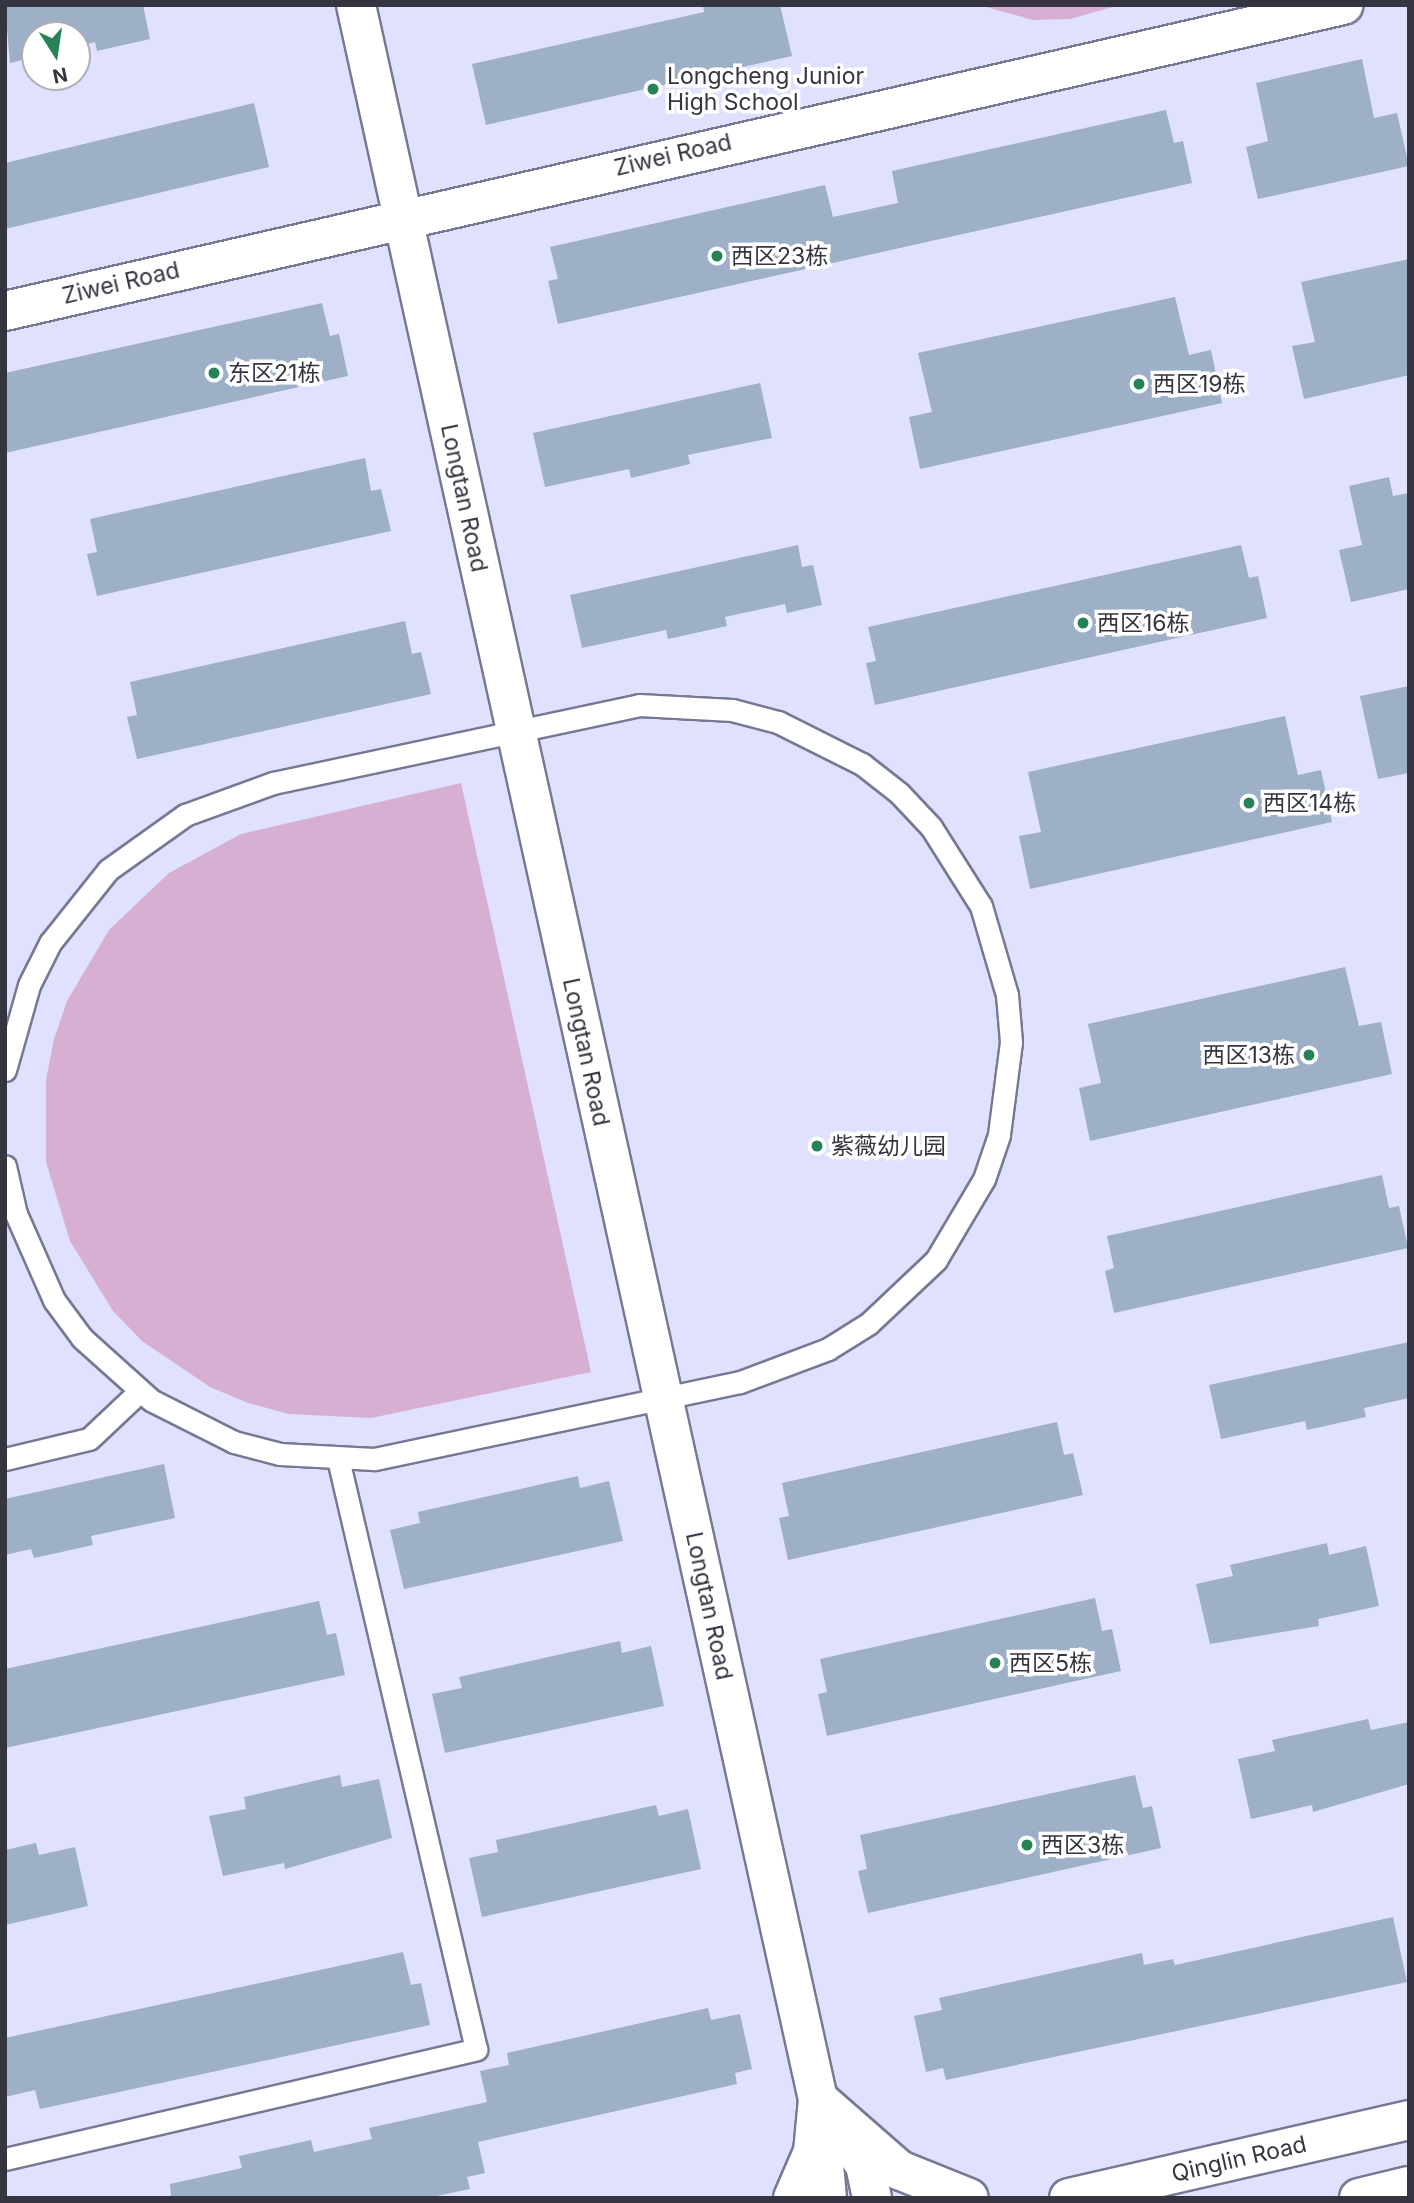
<!DOCTYPE html>
<html>
<head>
<meta charset="utf-8">
<style>
  body { margin:0 }
  #map { position:relative; width:1414px; height:2203px; overflow:hidden; background:#dfe1ff; font-family:Inter,"Noto Sans SC",sans-serif }
  div>[style] { position:absolute }
  [style*='--x'] { left:calc(var(--x)*1px); top:calc(var(--y)*1px); width:calc(var(--w)*1px); rotate:calc(var(--a)*1deg) }
  .green>* { inset:0; background:#d7afd2 }
  .building>* { inset:0; background:#9eafc8 }
  .roads { filter:drop-shadow(2px 0 #777993) drop-shadow(-2px 0 #777993) drop-shadow(0 2px #777993) drop-shadow(0 -2px #777993) }
  .lane>* { height:21px; margin:-10.5px; padding:0 10.5px; transform-origin:10.5px; border-radius:10.5px; background:#fff }
  .street>* { height:38px; margin:-19px; padding:0 19px; transform-origin:19px; border-radius:19px; background:#fff }
  .secondary>* { height:38px; margin:-19px; padding:0 19px; transform-origin:19px; border-radius:19px; background:#fff }
  .dots>* { width:19px; height:19px; translate:-50% -50%; box-sizing:border-box; border:4px solid #fff; border-radius:50% }
  span { translate:-50% -50%; white-space:nowrap; text-align:center; line-height:1.15; -webkit-text-stroke:7px #fff; paint-order:stroke }
  .poi-label { font-size:23px; color:#343541 }
  .left { translate:0 -50%; text-align:left }
  .right { translate:-100% -50%; text-align:right }
  .street-label { font-size:23px; color:#343541 }
  .frame { position:absolute; inset:0; border:7px solid #343541; pointer-events:none }
  .north { position:absolute; left:21px; top:21px; width:70px; height:70px; box-sizing:border-box; background:#fff; border:2px solid #aeaeb3; border-radius:50%; rotate:168deg; font-size:19px; font-weight:700; line-height:28px; text-align:center; color:#343541 }
  .north::after { content:''; display:block; margin:auto; width:24px; height:32px; background:#268258; clip-path:polygon(50% 0,100% 100%,50% 72%,0 100%) }
</style>
</head>
<body>
<div id="map">
  <div class="green">
    <div style="clip-path:polygon(979px 5px,1120px 5px,1070px 19px,1033px 20px)"></div>
    <div style="clip-path:polygon(461px 783px,591px 1372px,371px 1418px,289px 1414px,248px 1403px,210px 1387px,142px 1341px,113px 1311px,70px 1241px,46px 1162px,46px 1080px,54px 1039px,67px 1001px,109px 930px,169px 873px,241px 834px)"></div>
  </div>
  <div class="building">
    <div style="clip-path:polygon(5px 5px,143px 5px,150px 39px,97px 51px,95px 42px,77px 47px,77px 35px,35px 35px,35px 57px,10px 63px)"></div>
    <div style="clip-path:polygon(703px 5px,780px 5px,792px 56px,486px 125px,472px 64px,704px 12px)"></div>
    <div style="clip-path:polygon(1362px 59px,1374px 118px,1397px 113px,1409px 166px,1258px 199px,1246px 147px,1268px 141px,1256px 83px)"></div>
    <div style="clip-path:polygon(254px 103px,269px 167px,5px 229px,5px 163px)"></div>
    <div style="clip-path:polygon(1166px 110px,1174px 143px,1183px 141px,1192px 183px,558px 324px,548px 281px,558px 279px,550px 247px,825px 185px,833px 217px,898px 203px,892px 171px)"></div>
    <div style="clip-path:polygon(1409px 259px,1409px 375px,1304px 399px,1292px 346px,1315px 342px,1301px 282px)"></div>
    <div style="clip-path:polygon(1175px 297px,1189px 355px,1211px 350px,1222px 403px,920px 469px,909px 417px,932px 412px,918px 353px)"></div>
    <div style="clip-path:polygon(322px 303px,330px 336px,339px 334px,348px 376px,5px 453px,5px 373px)"></div>
    <div style="clip-path:polygon(760px 383px,772px 438px,688px 455px,690px 464px,631px 478px,629px 469px,545px 487px,533px 433px)"></div>
    <div style="clip-path:polygon(365px 458px,371px 491px,381px 489px,391px 531px,97px 596px,87px 554px,97px 552px,90px 519px)"></div>
    <div style="clip-path:polygon(1389px 477px,1393px 496px,1409px 493px,1409px 589px,1351px 602px,1339px 550px,1362px 545px,1349px 486px)"></div>
    <div style="clip-path:polygon(798px 545px,802px 567px,813px 565px,822px 605px,787px 613px,785px 604px,725px 617px,727px 626px,668px 639px,666px 630px,582px 648px,570px 595px)"></div>
    <div style="clip-path:polygon(1241px 545px,1249px 578px,1258px 576px,1267px 618px,875px 705px,866px 663px,876px 661px,868px 627px)"></div>
    <div style="clip-path:polygon(405px 621px,412px 654px,421px 652px,431px 694px,137px 759px,127px 717px,137px 715px,130px 682px)"></div>
    <div style="clip-path:polygon(1409px 686px,1409px 773px,1378px 779px,1360px 696px)"></div>
    <div style="clip-path:polygon(1285px 716px,1298px 775px,1321px 770px,1332px 822px,1030px 889px,1019px 836px,1041px 832px,1028px 772px)"></div>
    <div style="clip-path:polygon(1345px 967px,1359px 1026px,1381px 1022px,1392px 1074px,1090px 1141px,1079px 1088px,1101px 1083px,1088px 1024px)"></div>
    <div style="clip-path:polygon(1382px 1175px,1389px 1208px,1399px 1206px,1408px 1248px,1114px 1313px,1105px 1271px,1114px 1268px,1107px 1236px)"></div>
    <div style="clip-path:polygon(1409px 1342px,1409px 1398px,1364px 1408px,1366px 1417px,1307px 1430px,1305px 1421px,1221px 1439px,1209px 1385px)"></div>
    <div style="clip-path:polygon(1057px 1422px,1064px 1455px,1073px 1453px,1083px 1495px,788px 1560px,779px 1518px,789px 1516px,782px 1483px)"></div>
    <div style="clip-path:polygon(164px 1464px,175px 1518px,91px 1536px,93px 1545px,34px 1558px,31px 1549px,5px 1555px,5px 1499px)"></div>
    <div style="clip-path:polygon(578px 1476px,580px 1488px,609px 1481px,623px 1541px,404px 1589px,390px 1530px,420px 1523px,418px 1512px)"></div>
    <div style="clip-path:polygon(1327px 1543px,1329px 1555px,1366px 1546px,1379px 1606px,1318px 1619px,1319px 1626px,1210px 1644px,1196px 1584px,1233px 1576px,1230px 1565px)"></div>
    <div style="clip-path:polygon(1095px 1598px,1102px 1631px,1112px 1629px,1121px 1671px,827px 1736px,818px 1694px,827px 1692px,820px 1659px)"></div>
    <div style="clip-path:polygon(319px 1601px,327px 1635px,336px 1633px,345px 1675px,5px 1748px,5px 1669px)"></div>
    <div style="clip-path:polygon(620px 1641px,622px 1653px,651px 1646px,664px 1706px,445px 1753px,432px 1694px,462px 1688px,459px 1677px)"></div>
    <div style="clip-path:polygon(1368px 1719px,1371px 1730px,1409px 1722px,1409px 1784px,1313px 1812px,1312px 1805px,1251px 1819px,1238px 1759px,1275px 1751px,1272px 1740px)"></div>
    <div style="clip-path:polygon(340px 1775px,342px 1787px,379px 1779px,392px 1838px,285px 1869px,284px 1863px,223px 1876px,209px 1816px,246px 1809px,244px 1797px)"></div>
    <div style="clip-path:polygon(1135px 1775px,1143px 1808px,1152px 1806px,1161px 1848px,868px 1913px,858px 1871px,867px 1869px,860px 1835px)"></div>
    <div style="clip-path:polygon(656px 1805px,659px 1816px,688px 1809px,701px 1869px,482px 1917px,469px 1858px,498px 1852px,496px 1840px)"></div>
    <div style="clip-path:polygon(36px 1843px,39px 1855px,75px 1847px,88px 1906px,5px 1925px,5px 1850px)"></div>
    <div style="clip-path:polygon(1393px 1917px,1407px 1982px,946px 2080px,943px 2068px,926px 2072px,914px 2016px,942px 2010px,939px 1998px,1142px 1953px,1144px 1965px,1173px 1959px,1175px 1965px)"></div>
    <div style="clip-path:polygon(403px 1952px,411px 1985px,421px 1983px,430px 2025px,40px 2109px,35px 2090px,5px 2097px,5px 2038px)"></div>
    <div style="clip-path:polygon(708px 2008px,711px 2020px,740px 2014px,752px 2069px,735px 2073px,737px 2084px,478px 2142px,485px 2173px,467px 2177px,470px 2189px,427px 2198px,171px 2198px,170px 2184px,242px 2168px,239px 2156px,311px 2140px,314px 2152px,372px 2139px,369px 2128px,487px 2102px,480px 2071px,509px 2065px,507px 2053px)"></div>
  </div>
  <div class="roads">
    <div class="lane">
      <div style="--x:5;--y:1070;--w:88;--a:-74.2"></div>
      <div style="--x:29;--y:985;--w:47;--a:-63.4"></div>
      <div style="--x:50;--y:943;--w:93;--a:-51.5"></div>
      <div style="--x:108;--y:870;--w:95;--a:-35.5"></div>
      <div style="--x:185;--y:815;--w:94;--a:-20"></div>
      <div style="--x:273;--y:783;--w:374;--a:-12"></div>
      <div style="--x:639;--y:705;--w:93;--a:3.1"></div>
      <div style="--x:732;--y:710;--w:48;--a:14.6"></div>
      <div style="--x:778;--y:722;--w:94;--a:26.6"></div>
      <div style="--x:862;--y:764;--w:47;--a:38.1"></div>
      <div style="--x:899;--y:793;--w:47;--a:46.7"></div>
      <div style="--x:931;--y:827;--w:93;--a:57.7"></div>
      <div style="--x:981;--y:906;--w:93;--a:73.7"></div>
      <div style="--x:1007;--y:995;--w:47;--a:85.1"></div>
      <div style="--x:1011;--y:1042;--w:94;--a:97.4"></div>
      <div style="--x:999;--y:1135;--w:46;--a:108.8"></div>
      <div style="--x:984;--y:1179;--w:94;--a:120.7"></div>
      <div style="--x:936;--y:1260;--w:93;--a:136.7"></div>
      <div style="--x:868;--y:1324;--w:47;--a:148"></div>
      <div style="--x:828;--y:1349;--w:94;--a:159.4"></div>
      <div style="--x:740;--y:1382;--w:374;--a:168.1"></div>
      <div style="--x:374;--y:1459;--w:94;--a:-177"></div>
      <div style="--x:280;--y:1454;--w:48;--a:-165.4"></div>
      <div style="--x:234;--y:1442;--w:93;--a:-153.2"></div>
      <div style="--x:151;--y:1400;--w:93;--a:-138.1"></div>
      <div style="--x:82;--y:1338;--w:47;--a:-126.4"></div>
      <div style="--x:54;--y:1300;--w:94;--a:-113.8"></div>
      <div style="--x:16;--y:1214;--w:49;--a:-102.9"></div>
      <div style="--x:5;--y:1459;--w:86;--a:-13.4"></div>
      <div style="--x:89;--y:1439;--w:70;--a:-43.3"></div>
      <div style="--x:5;--y:2159;--w:484;--a:-13.1"></div>
      <div style="--x:476;--y:2049;--w:606;--a:-103.16"></div>
    </div>
    <div class="street">
      <div style="--x:356;--y:5;--w:2144;--a:77.56"></div>
      <div style="--x:818;--y:2099;--w:99;--a:84.8"></div>
      <div style="--x:5;--y:311;--w:1373;--a:-12.88"></div>
      <div style="--x:835;--y:2123;--w:52;--a:54.5"></div>
      <div style="--x:865;--y:2165;--w:34;--a:78"></div>
    </div>
    <div class="secondary">
      <div style="--x:818;--y:2099;--w:108;--a:41.2"></div>
      <div style="--x:899;--y:2170;--w:75;--a:21.8"></div>
      <div style="--x:793;--y:2198;--w:50;--a:-66.5"></div>
      <div style="--x:813;--y:2152;--w:53;--a:-84.6"></div>
      <div style="--x:1069;--y:2198;--w:349;--a:-12.9"></div>
      <div style="--x:1359;--y:2198;--w:51;--a:-13.5"></div>
    </div>
  </div>
  <div class="dots">
    <div style="left:653px;top:89px;background:#268258"></div>
    <div style="left:717px;top:256px;background:#268258"></div>
    <div style="left:214px;top:373px;background:#268258"></div>
    <div style="left:1139px;top:384px;background:#268258"></div>
    <div style="left:1083px;top:623px;background:#268258"></div>
    <div style="left:1249px;top:803px;background:#268258"></div>
    <div style="left:1309px;top:1055px;background:#268258"></div>
    <div style="left:817px;top:1146px;background:#268258"></div>
    <div style="left:995px;top:1663px;background:#268258"></div>
    <div style="left:1027px;top:1845px;background:#268258"></div>
  </div>
  <div class="poi-label">
    <span class="left" style="left:667px;top:89px">Longcheng Junior<br>High School</span>
    <span class="left" style="left:731px;top:256px">西区23栋</span>
    <span class="left" style="left:228px;top:373px">东区21栋</span>
    <span class="left" style="left:1153px;top:384px">西区19栋</span>
    <span class="left" style="left:1097px;top:623px">西区16栋</span>
    <span class="left" style="left:1263px;top:803px">西区14栋</span>
    <span class="right" style="left:1295px;top:1055px">西区13栋</span>
    <span class="left" style="left:831px;top:1146px">紫薇幼儿园</span>
    <span class="left" style="left:1009px;top:1663px">西区5栋</span>
    <span class="left" style="left:1041px;top:1845px">西区3栋</span>
  </div>
  <div class="street-label">
    <span style="left:673px;top:155px;rotate:-13deg">Ziwei Road</span>
    <span style="left:121px;top:283px;rotate:-13deg">Ziwei Road</span>
    <span style="left:464px;top:498px;rotate:78deg">Longtan Road</span>
    <span style="left:586px;top:1052px;rotate:78deg">Longtan Road</span>
    <span style="left:709px;top:1606px;rotate:78deg">Longtan Road</span>
    <span style="left:1239px;top:2159px;rotate:-13deg">Qinglin Road</span>
  </div>
  <div class="frame"></div>
  <div class="north">N</div>
</div>
</body>
</html>
